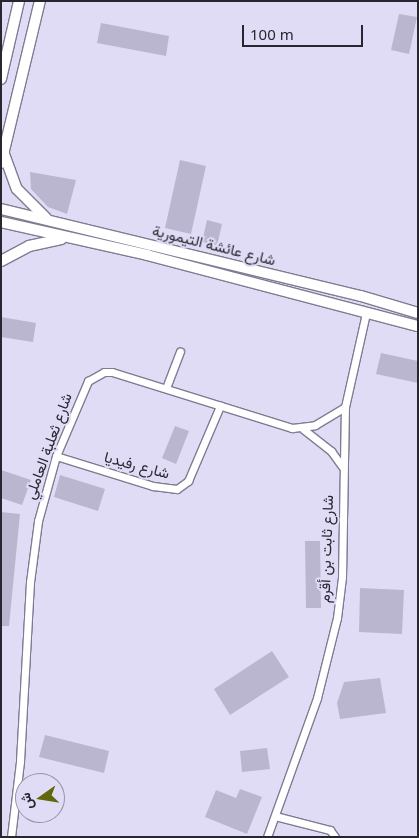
<!DOCTYPE html>
<html>
<head>
<meta charset="utf-8">
<style>
  body { margin:0 }
  #map { position:relative; width:419px; height:838px; overflow:hidden; background:#e1dcf6; font-family:"Noto Sans",Vazirmatn,sans-serif }
  div>[style] { position:absolute }
  [style*='--x'] { left:calc(var(--x)*1px); top:calc(var(--y)*1px); width:calc(var(--w)*1px); rotate:calc(var(--a)*1deg) }
  .building>* { inset:0; background:#bbb6cf }
  .roads { filter:drop-shadow(1px 0 #807b92) drop-shadow(-1px 0 #807b92) drop-shadow(0 1px #807b92) drop-shadow(0 -1px #807b92) }
  .street>* { height:7px; margin:-3.5px; padding:0 3.5px; transform-origin:3.5px; border-radius:3.5px; background:#fff }
  .secondary>* { height:10px; margin:-5px; padding:0 5px; transform-origin:5px; border-radius:5px; background:#fff }
  span { translate:-50% -50%; white-space:nowrap; text-align:center; line-height:1.15; -webkit-text-stroke:4px #e1dcf6; paint-order:stroke }
  .street-label { font-size:15px; color:#28262f }
  .frame { position:absolute; inset:0; border:2px solid #28262f; pointer-events:none }
  .north { position:absolute; left:15px; top:773px; width:50px; height:50px; box-sizing:border-box; background:#e1dcf6; border:1px solid #9793a6; border-radius:50%; rotate:257deg; font-size:14px; font-weight:700; line-height:20px; text-align:center; color:#28262f }
  .north::after { content:''; display:block; margin:auto; width:18px; height:22px; background:#61680b; clip-path:polygon(50% 0,100% 100%,50% 72%,0 100%) }
  .scale { position:absolute; left:242px; top:25px; width:121px; height:22px; box-sizing:border-box; border:2px solid #28262f; border-top:0; padding-left:6px; font-size:15px; line-height:18px; white-space:nowrap; color:#28262f; -webkit-text-stroke:4px #e1dcf6; paint-order:stroke }
</style>
</head>
<body>
<div id="map">
  <div class="building">
    <div style="clip-path:polygon(399px 14px,417px 17px,409px 54px,391px 50px)"></div>
    <div style="clip-path:polygon(101px 23px,169px 36px,166px 56px,97px 43px)"></div>
    <div style="clip-path:polygon(180px 160px,206px 166px,191px 234px,165px 228px)"></div>
    <div style="clip-path:polygon(30px 172px,76px 180px,67px 214px,48px 207px,31px 189px)"></div>
    <div style="clip-path:polygon(207px 220px,222px 224px,217px 246px,202px 242px)"></div>
    <div style="clip-path:polygon(1px 317px,36px 323px,33px 342px,1px 337px)"></div>
    <div style="clip-path:polygon(381px 353px,418px 361px,418px 383px,376px 374px)"></div>
    <div style="clip-path:polygon(175px 426px,189px 431px,176px 464px,162px 458px)"></div>
    <div style="clip-path:polygon(1px 470px,31px 480px,22px 505px,1px 498px)"></div>
    <div style="clip-path:polygon(60px 475px,105px 489px,98px 511px,54px 497px)"></div>
    <div style="clip-path:polygon(1px 512px,20px 514px,9px 626px,1px 626px)"></div>
    <div style="clip-path:polygon(305px 541px,320px 541px,321px 608px,306px 608px)"></div>
    <div style="clip-path:polygon(360px 588px,404px 590px,402px 634px,359px 632px)"></div>
    <div style="clip-path:polygon(272px 651px,289px 677px,230px 715px,214px 689px)"></div>
    <div style="clip-path:polygon(380px 678px,386px 713px,340px 719px,337px 703px,344px 682px)"></div>
    <div style="clip-path:polygon(45px 735px,109px 751px,104px 773px,39px 757px)"></div>
    <div style="clip-path:polygon(267px 748px,270px 769px,242px 772px,240px 751px)"></div>
    <div style="clip-path:polygon(240px 789px,262px 797px,247px 834px,205px 817px,216px 790px,236px 798px)"></div>
  </div>
  <div class="roads">
    <div class="street">
      <div style="--x:166;--y:388;--w:39;--a:-69"></div>
      <div style="--x:303;--y:429;--w:36;--a:38"></div>
      <div style="--x:331;--y:451;--w:19;--a:54"></div>
      <div style="--x:56;--y:456;--w:102;--a:17.2"></div>
      <div style="--x:153;--y:486;--w:24;--a:7"></div>
      <div style="--x:177;--y:489;--w:14;--a:-36"></div>
      <div style="--x:188;--y:481;--w:82;--a:-66.9"></div>
      <div style="--x:275;--y:816;--w:57;--a:14.3"></div>
      <div style="--x:330;--y:830;--w:9;--a:54"></div>
      <div style="--x:11;--y:837;--w:77;--a:-83.2"></div>
      <div style="--x:20;--y:761;--w:179;--a:-86.8"></div>
      <div style="--x:30;--y:582;--w:62;--a:-82.5"></div>
      <div style="--x:38;--y:521;--w:67;--a:-74.5"></div>
      <div style="--x:56;--y:456;--w:82;--a:-66.9"></div>
      <div style="--x:88;--y:381;--w:18;--a:-29"></div>
      <div style="--x:104;--y:372;--w:8;--a:0"></div>
      <div style="--x:112;--y:372;--w:189;--a:17.3"></div>
      <div style="--x:292;--y:428;--w:23;--a:-7"></div>
      <div style="--x:315;--y:425;--w:35;--a:-31"></div>
      <div style="--x:267;--y:837;--w:148;--a:-70.2"></div>
      <div style="--x:317;--y:698;--w:82;--a:-76"></div>
      <div style="--x:337;--y:618;--w:41;--a:-83"></div>
      <div style="--x:342;--y:577;--w:170;--a:-89"></div>
      <div style="--x:345;--y:407;--w:96;--a:-77.4"></div>
    </div>
    <div class="secondary">
      <div style="--x:1;--y:79;--w:80;--a:-77"></div>
      <div style="--x:4;--y:154;--w:37;--a:70"></div>
      <div style="--x:17;--y:189;--w:41;--a:45"></div>
      <div style="--x:1;--y:163;--w:167;--a:-76.5"></div>
      <div style="--x:1;--y:209;--w:370;--a:13.6"></div>
      <div style="--x:361;--y:296;--w:59;--a:16.6"></div>
      <div style="--x:1;--y:222;--w:150;--a:12.7"></div>
      <div style="--x:147;--y:255;--w:280;--a:14.7"></div>
      <div style="--x:1;--y:261;--w:32;--a:-28"></div>
      <div style="--x:29;--y:246;--w:33;--a:-12"></div>
    </div>
  </div>
  <div class="street-label">
    <span style="left:214px;top:245px;rotate:14deg">شارع عائشة التيمورية</span>
    <span style="left:48px;top:446px;rotate:-70deg">شارع ثعلبة العاملي</span>
    <span style="left:137px;top:465px;rotate:15deg">شارع رفيديا</span>
    <span style="left:326px;top:549px;rotate:-88deg">شارع ثابت بن أقرم</span>
  </div>
  <div class="frame"></div>
  <div class="north">ش</div>
  <div class="scale">100 m</div>
</div>
</body>
</html>
